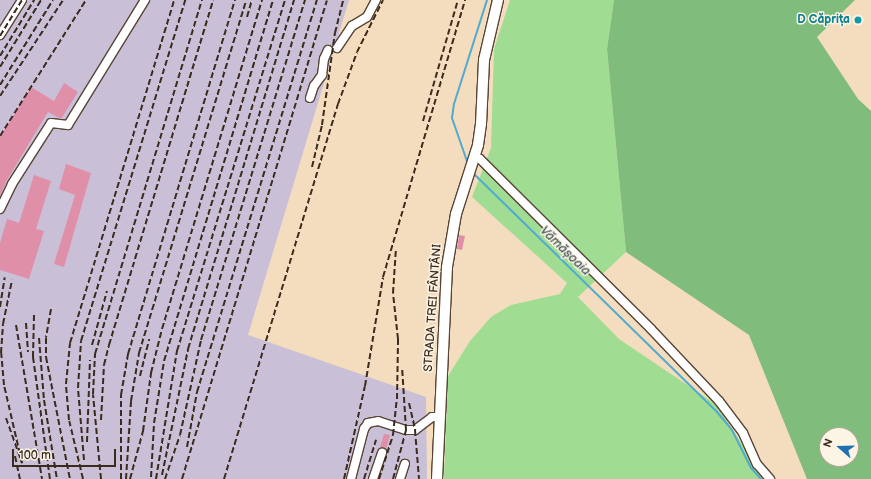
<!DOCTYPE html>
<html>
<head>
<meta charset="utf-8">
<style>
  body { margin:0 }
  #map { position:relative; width:871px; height:479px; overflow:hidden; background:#f4ddbe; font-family:"Balsamiq Sans",sans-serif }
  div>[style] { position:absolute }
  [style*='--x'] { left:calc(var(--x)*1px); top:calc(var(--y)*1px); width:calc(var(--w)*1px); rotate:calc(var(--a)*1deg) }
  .industrial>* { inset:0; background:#c9bfd7 }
  .green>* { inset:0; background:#a0dd92 }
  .forest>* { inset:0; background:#80bc7c }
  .stream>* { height:2px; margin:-1px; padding:0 1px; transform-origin:1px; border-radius:1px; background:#52aacf }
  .building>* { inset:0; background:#e08fa8 }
  .roads { filter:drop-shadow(1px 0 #574536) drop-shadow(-1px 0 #574536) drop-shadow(0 1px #574536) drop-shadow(0 -1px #574536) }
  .minor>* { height:8px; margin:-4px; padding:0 4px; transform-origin:4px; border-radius:4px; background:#fff }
  .major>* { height:10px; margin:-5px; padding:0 5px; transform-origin:5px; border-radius:5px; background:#fff }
  .rail>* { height:2px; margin-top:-1px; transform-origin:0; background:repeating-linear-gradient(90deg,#3b2a1e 0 6px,transparent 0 9px) }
  .dots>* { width:11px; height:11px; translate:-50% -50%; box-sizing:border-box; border:2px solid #fcf5e5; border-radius:50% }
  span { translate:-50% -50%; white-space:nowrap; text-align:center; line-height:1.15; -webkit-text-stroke:3px #fcf5e5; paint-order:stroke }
  .culture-label { font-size:12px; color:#0d838f; font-weight:700 }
  .right { translate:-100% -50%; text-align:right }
  .street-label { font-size:12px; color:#3b2a1e }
  .water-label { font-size:13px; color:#43575c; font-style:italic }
  .north { position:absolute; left:819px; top:427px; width:40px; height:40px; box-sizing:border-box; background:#fcf5e5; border:1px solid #afa495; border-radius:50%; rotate:290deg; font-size:11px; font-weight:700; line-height:16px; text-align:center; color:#3b2a1e }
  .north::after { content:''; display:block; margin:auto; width:14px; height:18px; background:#1f6fb2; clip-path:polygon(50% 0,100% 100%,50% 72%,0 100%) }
  .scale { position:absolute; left:12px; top:449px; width:104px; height:18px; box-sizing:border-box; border:2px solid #3b2a1e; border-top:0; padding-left:5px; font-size:12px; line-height:14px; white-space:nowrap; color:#3b2a1e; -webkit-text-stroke:3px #fcf5e5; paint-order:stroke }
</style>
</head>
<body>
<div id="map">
  <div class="industrial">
    <div style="clip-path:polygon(0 0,349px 0,248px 335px,426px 397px,427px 479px,0 479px)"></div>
  </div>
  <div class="green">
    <div style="clip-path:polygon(510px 0,614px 0,607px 49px,626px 252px,578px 297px,619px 339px,717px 405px,764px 479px,444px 479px,448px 376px,470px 341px,491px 317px,511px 305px,560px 294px,567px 283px,472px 197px,491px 148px,494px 49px)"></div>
  </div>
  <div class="forest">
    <div style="clip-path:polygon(evenodd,614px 0,855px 0,817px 37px,858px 99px,871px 111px,871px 479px,807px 479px,749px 335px,626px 252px,607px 49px,614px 0,827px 435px,851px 435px,851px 459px,827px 459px,827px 435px)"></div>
  </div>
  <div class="stream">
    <div style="--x:468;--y:164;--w:49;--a:-109.2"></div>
    <div style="--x:452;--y:118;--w:14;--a:-82"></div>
    <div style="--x:454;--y:104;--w:109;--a:-72.4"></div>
    <div style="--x:473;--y:173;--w:342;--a:44.4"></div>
    <div style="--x:717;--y:412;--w:23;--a:50"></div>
    <div style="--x:732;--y:430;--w:42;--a:63.4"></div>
    <div style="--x:751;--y:468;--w:15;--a:48"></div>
  </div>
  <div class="building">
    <div style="clip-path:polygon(64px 83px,78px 92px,61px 119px,48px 112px,7px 180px,0 196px,0 137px,31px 87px,54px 101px)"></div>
    <div style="clip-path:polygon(66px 164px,91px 173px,64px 267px,54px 264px,75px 195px,59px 189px)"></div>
    <div style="clip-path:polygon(34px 175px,51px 181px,36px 229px,44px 231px,29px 279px,0 270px,0 243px,7px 219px,19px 223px)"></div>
    <div style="clip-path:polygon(459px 235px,465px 236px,462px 250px,457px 249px)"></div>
    <div style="clip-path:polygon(384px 434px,390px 435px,386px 449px,380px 447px)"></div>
  </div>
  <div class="roads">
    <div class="minor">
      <div style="--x:0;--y:35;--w:41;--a:-57.8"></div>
      <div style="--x:337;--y:48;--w:27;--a:-56"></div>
      <div style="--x:352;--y:26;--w:17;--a:-31"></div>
      <div style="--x:367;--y:17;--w:19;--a:-62"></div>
      <div style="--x:310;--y:98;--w:13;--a:-72"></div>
      <div style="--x:314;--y:86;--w:14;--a:-54"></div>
      <div style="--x:322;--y:75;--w:16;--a:-83"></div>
      <div style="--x:324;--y:59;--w:10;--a:-66"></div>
      <div style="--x:474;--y:157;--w:6;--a:18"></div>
      <div style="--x:480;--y:159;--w:241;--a:44.8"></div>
      <div style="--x:651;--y:329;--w:99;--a:46.6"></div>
      <div style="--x:719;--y:401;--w:40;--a:53"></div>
      <div style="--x:743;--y:433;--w:34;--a:66"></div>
      <div style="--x:757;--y:464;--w:20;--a:49"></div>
      <div style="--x:0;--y:209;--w:28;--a:-64"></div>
      <div style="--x:12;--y:184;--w:72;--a:-57.4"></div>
      <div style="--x:51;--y:123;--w:17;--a:7"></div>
      <div style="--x:68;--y:125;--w:147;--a:-58.4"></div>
      <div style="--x:351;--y:479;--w:52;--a:-75.4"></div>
      <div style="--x:364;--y:429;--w:7;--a:-56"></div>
      <div style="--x:368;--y:423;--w:10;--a:-11"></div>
      <div style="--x:378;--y:421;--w:29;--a:18"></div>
      <div style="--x:406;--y:430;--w:9;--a:0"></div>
      <div style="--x:415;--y:430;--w:21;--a:-37"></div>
      <div style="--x:432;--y:417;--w:7;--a:0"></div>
      <div style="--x:373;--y:479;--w:28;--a:-71"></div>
      <div style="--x:400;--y:479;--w:16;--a:-72"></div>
    </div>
    <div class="major">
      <div style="--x:437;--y:479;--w:212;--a:-87.3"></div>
      <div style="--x:447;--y:267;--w:54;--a:-80.4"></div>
      <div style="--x:456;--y:214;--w:72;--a:-72.3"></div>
      <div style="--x:478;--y:145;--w:21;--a:-82"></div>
      <div style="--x:481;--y:124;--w:64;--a:-87.3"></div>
      <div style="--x:484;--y:60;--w:62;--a:-76.9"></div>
    </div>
  </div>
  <div class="rail">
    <div style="--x:247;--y:17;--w:18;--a:-74"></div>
    <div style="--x:0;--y:36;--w:42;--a:-58.6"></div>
    <div style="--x:0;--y:56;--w:66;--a:-58.7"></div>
    <div style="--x:0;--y:67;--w:79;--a:-58.5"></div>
    <div style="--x:0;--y:85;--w:100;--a:-58.1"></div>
    <div style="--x:0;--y:96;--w:115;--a:-56.7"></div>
    <div style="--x:423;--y:121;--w:126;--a:-73.9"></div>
    <div style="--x:0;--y:136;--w:161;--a:-57.7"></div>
    <div style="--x:312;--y:167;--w:43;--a:-76.6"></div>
    <div style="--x:322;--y:125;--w:93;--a:-82"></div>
    <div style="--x:335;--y:33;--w:34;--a:-76"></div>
    <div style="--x:0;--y:307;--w:30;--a:-81"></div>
    <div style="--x:51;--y:309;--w:29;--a:100"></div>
    <div style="--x:46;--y:338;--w:19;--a:90"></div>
    <div style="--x:46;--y:357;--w:124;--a:78.9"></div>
    <div style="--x:34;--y:315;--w:42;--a:91.4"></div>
    <div style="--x:33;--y:357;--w:123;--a:82.1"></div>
    <div style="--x:26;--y:323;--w:29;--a:86"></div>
    <div style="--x:16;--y:325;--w:156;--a:80.4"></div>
    <div style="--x:39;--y:338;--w:62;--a:85.4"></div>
    <div style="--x:44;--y:400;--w:80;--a:80.7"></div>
    <div style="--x:92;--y:345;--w:56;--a:-74.5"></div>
    <div style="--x:140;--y:376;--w:38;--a:-76"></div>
    <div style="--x:409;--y:403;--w:28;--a:77"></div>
    <div style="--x:415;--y:430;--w:49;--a:85.3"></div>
    <div style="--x:6;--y:418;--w:48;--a:70.4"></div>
    <div style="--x:22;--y:463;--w:80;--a:-103"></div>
    <div style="--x:4;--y:385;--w:32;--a:-95"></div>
    <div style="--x:1;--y:353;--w:29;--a:-86"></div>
    <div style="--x:3;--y:324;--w:45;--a:-78.4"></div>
    <div style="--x:101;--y:420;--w:55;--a:-86.9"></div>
    <div style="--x:104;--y:365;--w:21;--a:-76"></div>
    <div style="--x:109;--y:345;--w:360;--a:-73.2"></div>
    <div style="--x:87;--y:442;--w:82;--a:-87.9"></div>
    <div style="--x:187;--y:447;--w:56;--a:-79.7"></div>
    <div style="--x:197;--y:392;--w:410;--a:-73"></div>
    <div style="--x:15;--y:456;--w:24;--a:78"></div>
    <div style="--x:84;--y:460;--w:72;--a:-94.8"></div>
    <div style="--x:78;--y:388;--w:47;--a:-86.3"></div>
    <div style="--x:81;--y:341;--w:357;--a:-73"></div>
    <div style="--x:162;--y:475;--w:129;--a:-78.3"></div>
    <div style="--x:188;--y:349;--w:365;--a:-73.1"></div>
    <div style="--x:151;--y:477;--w:54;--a:-86.8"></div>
    <div style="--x:154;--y:423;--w:63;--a:-80.8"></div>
    <div style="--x:164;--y:361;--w:377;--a:-73.2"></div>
    <div style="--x:83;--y:479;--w:61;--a:-103.3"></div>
    <div style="--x:69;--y:420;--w:36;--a:-95"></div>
    <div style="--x:66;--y:384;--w:41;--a:-84.4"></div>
    <div style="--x:70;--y:343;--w:358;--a:-73.1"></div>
    <div style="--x:101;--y:479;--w:85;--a:-95.4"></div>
    <div style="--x:93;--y:394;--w:40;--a:-87.1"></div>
    <div style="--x:95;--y:354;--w:370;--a:-73.2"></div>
    <div style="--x:121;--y:479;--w:84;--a:-90"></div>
    <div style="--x:121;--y:395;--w:42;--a:-80.3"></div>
    <div style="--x:128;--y:354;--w:370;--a:-73.2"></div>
    <div style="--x:126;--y:479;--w:78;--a:-86.3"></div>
    <div style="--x:131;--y:401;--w:49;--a:-80.5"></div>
    <div style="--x:139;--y:353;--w:369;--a:-73.1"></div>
    <div style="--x:130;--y:479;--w:50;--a:-74.8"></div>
    <div style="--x:143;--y:431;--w:59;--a:-82.1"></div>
    <div style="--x:151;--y:373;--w:45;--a:-76"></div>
    <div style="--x:162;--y:329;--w:344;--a:-73.1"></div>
    <div style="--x:156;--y:479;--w:130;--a:-80.7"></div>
    <div style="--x:177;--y:351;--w:367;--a:-72.9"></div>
    <div style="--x:165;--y:479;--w:46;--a:-71.2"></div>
    <div style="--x:180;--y:435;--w:97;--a:-77.5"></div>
    <div style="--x:201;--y:340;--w:356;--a:-73"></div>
    <div style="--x:182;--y:479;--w:500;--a:-73.16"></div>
    <div style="--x:224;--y:479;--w:392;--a:-73.1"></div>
    <div style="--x:338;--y:104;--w:55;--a:-69.9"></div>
    <div style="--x:357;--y:52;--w:58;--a:-63.4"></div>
    <div style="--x:344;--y:479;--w:95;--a:-77.3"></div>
    <div style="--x:365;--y:386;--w:110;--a:-80.6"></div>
    <div style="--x:383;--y:277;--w:289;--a:-73.5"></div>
    <div style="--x:364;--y:479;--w:41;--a:-72.9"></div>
    <div style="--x:379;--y:479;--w:46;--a:-72.3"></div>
    <div style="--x:393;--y:435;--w:36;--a:-84"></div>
    <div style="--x:397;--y:399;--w:60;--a:-89"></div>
    <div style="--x:398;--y:339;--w:46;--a:-96.2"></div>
    <div style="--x:393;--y:293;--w:45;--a:-86.2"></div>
    <div style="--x:393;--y:479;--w:51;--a:-75.1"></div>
    <div style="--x:406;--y:430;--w:63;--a:-93.6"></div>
  </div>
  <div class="dots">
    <div style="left:858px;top:20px;background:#0f9aa8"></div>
  </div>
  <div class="culture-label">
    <span class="right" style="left:850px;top:20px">D Căprița</span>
  </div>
  <div class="street-label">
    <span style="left:433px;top:308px;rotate:-86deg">STRADA TREI FÂNTÂNI</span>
  </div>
  <div class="water-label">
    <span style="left:565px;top:251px;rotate:44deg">Vămășoaia</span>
  </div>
  <div class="north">N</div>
  <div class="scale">100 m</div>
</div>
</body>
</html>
